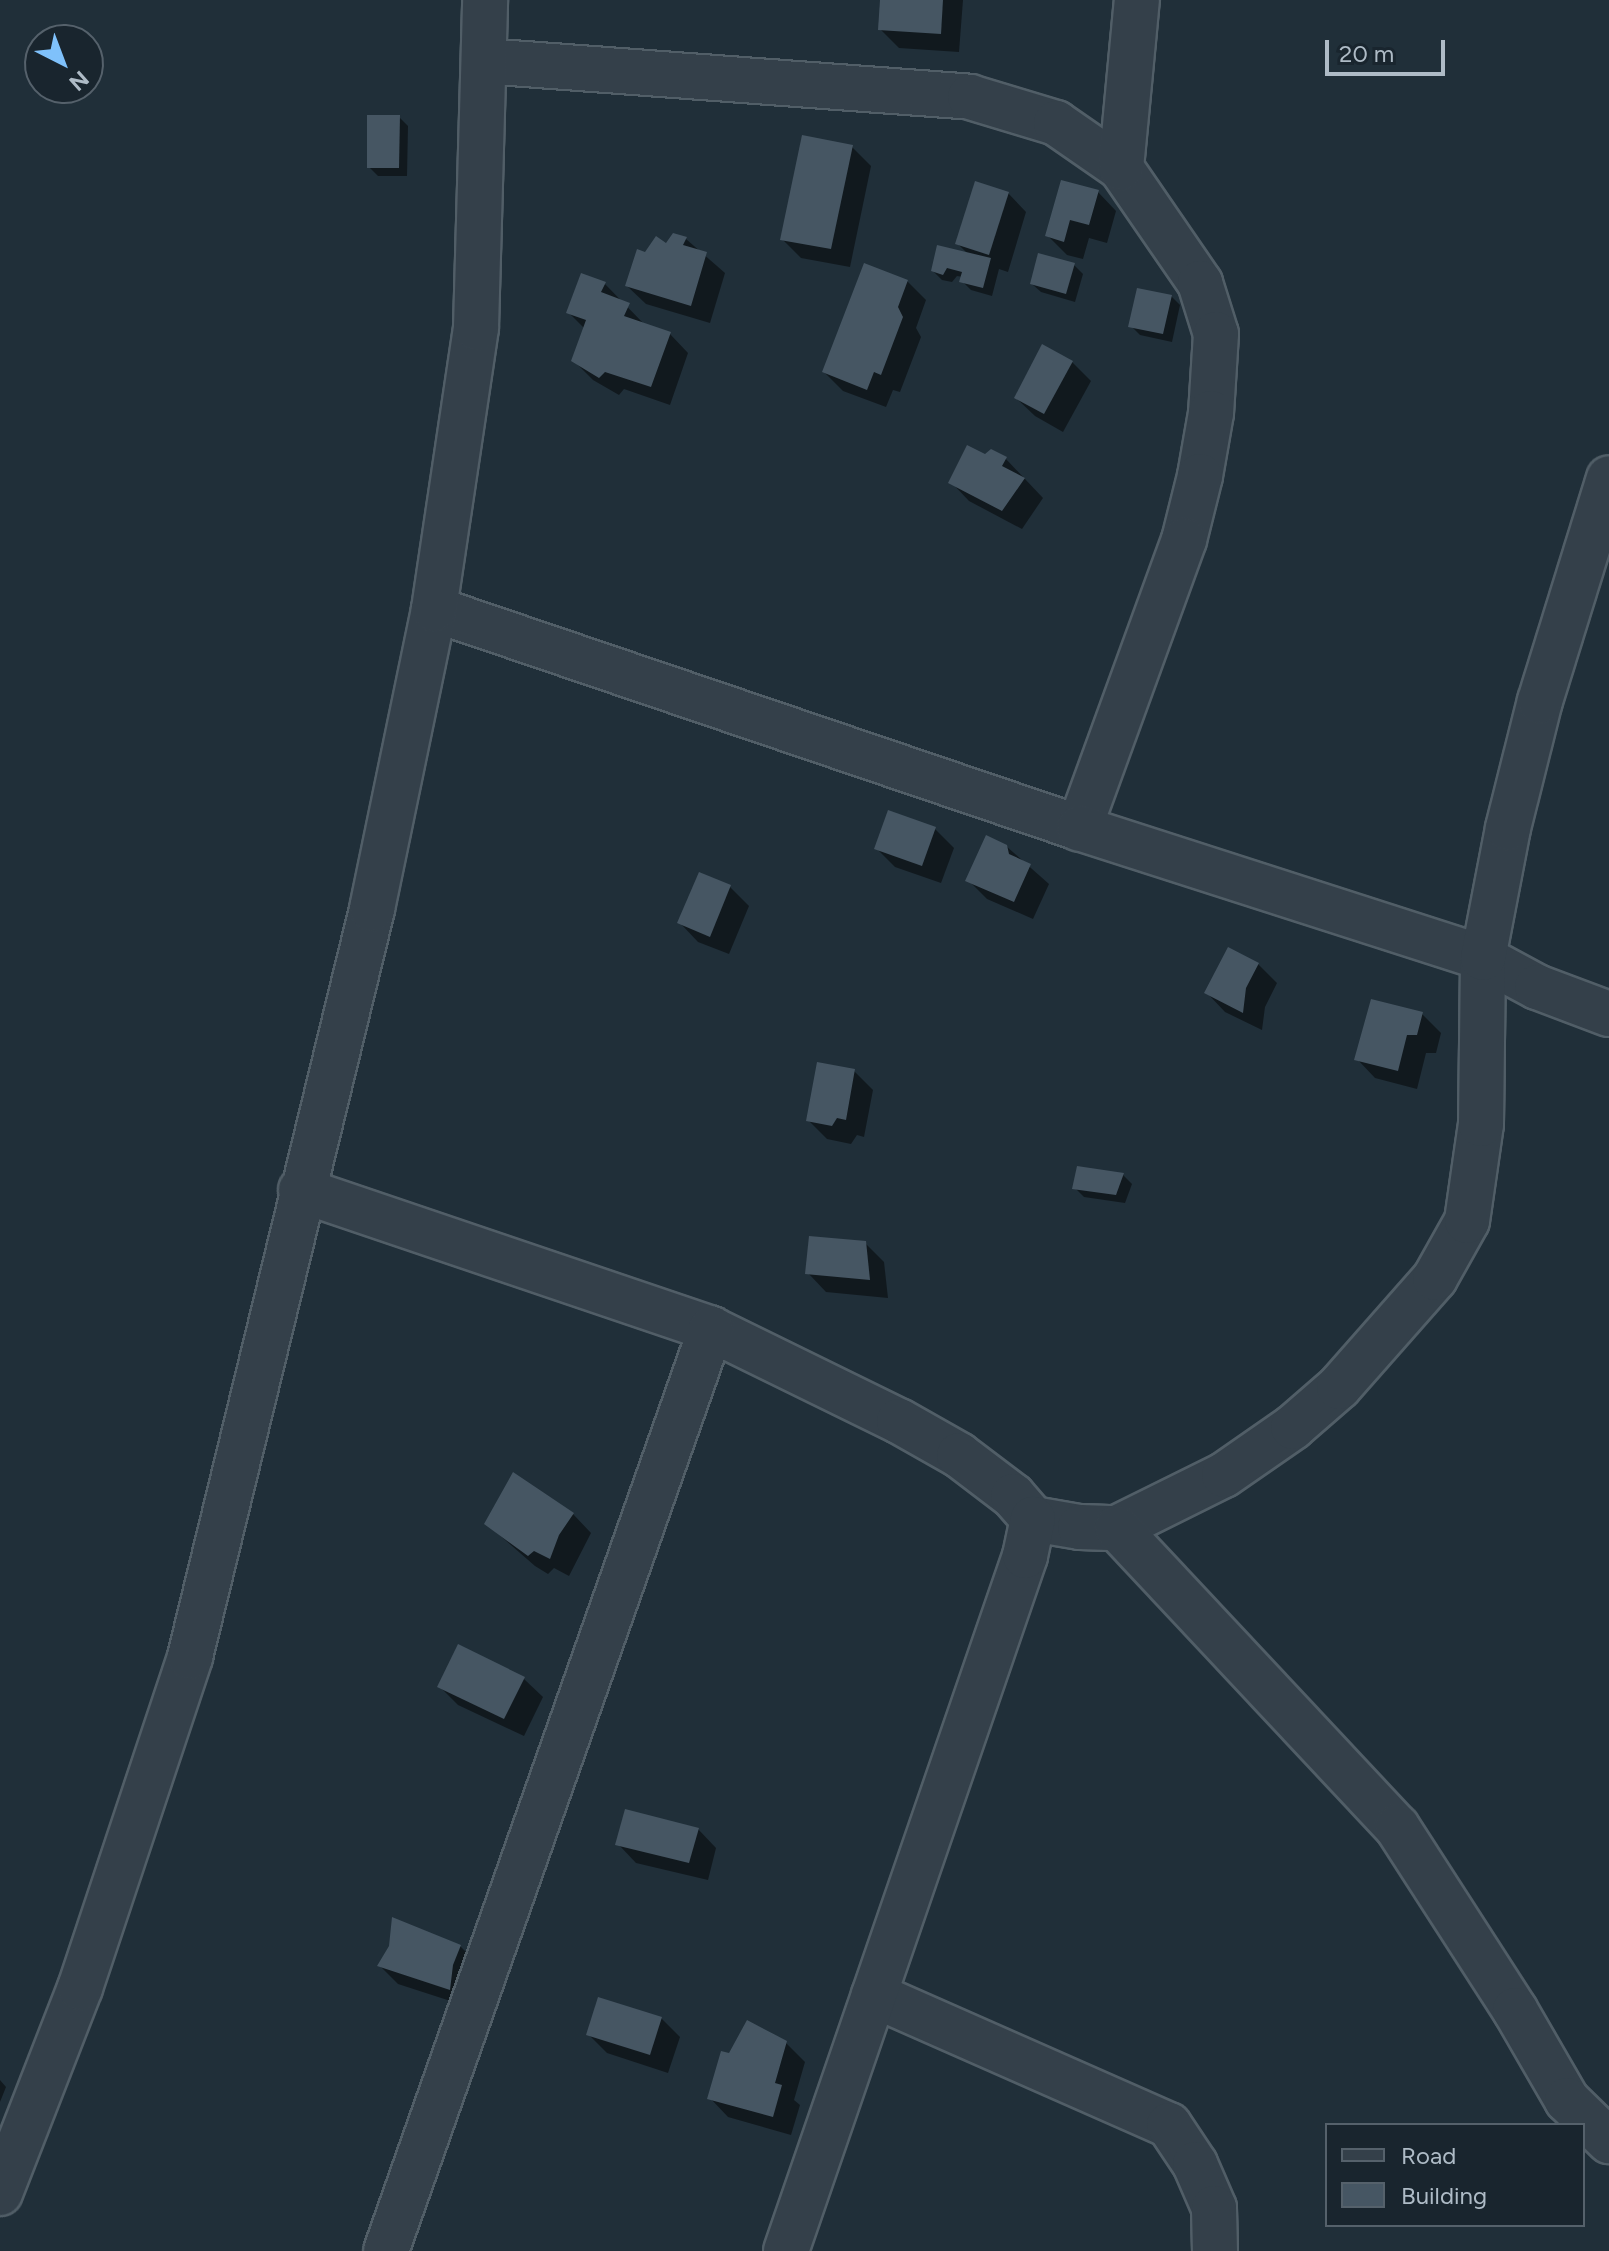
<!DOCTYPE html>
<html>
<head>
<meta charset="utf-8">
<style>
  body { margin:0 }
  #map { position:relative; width:1609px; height:2251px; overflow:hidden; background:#202f39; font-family:Figtree,sans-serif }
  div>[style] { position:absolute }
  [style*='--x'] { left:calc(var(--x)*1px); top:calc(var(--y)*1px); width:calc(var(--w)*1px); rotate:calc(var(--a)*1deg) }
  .shadow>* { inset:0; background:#0007 }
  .building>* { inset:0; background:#465663 }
  .roads { filter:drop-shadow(2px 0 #515e67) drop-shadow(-2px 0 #515e67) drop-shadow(0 2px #515e67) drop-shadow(0 -2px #515e67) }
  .minor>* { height:44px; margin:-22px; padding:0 22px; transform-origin:22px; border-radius:22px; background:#34404a }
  span { translate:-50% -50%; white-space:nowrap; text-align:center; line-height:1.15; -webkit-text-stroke:6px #19252e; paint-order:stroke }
  .legend { position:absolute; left:1325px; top:2123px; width:260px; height:104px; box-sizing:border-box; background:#19252e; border:2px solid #55616b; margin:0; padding:10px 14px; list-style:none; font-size:24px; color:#aebbc6 }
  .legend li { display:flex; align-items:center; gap:16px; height:40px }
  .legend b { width:40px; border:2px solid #55616b }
  .north { position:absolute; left:24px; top:24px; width:80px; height:80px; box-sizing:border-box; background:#19252e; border:2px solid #55616b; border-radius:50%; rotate:138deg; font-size:22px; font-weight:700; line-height:32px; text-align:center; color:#aebbc6 }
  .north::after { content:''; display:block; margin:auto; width:28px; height:36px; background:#7fc1fb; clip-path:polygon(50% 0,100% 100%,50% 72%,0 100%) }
  .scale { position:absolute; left:1325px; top:40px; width:120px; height:36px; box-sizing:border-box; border:4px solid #aebbc6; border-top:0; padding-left:10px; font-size:24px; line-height:28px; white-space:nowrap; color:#aebbc6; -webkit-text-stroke:6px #19252e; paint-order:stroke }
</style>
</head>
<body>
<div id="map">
  <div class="shadow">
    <div style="clip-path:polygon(882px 0,963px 0,959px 52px,899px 48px,880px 29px)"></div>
    <div style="clip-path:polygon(399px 117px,408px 126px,407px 176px,378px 176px,369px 167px)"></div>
    <div style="clip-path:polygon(852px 147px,871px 166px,850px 267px,801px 258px,782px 239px)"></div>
    <div style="clip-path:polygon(1098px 192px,1116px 211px,1107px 243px,1089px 238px,1083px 259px,1067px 255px,1048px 236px)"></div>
    <div style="clip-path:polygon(1008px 193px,1026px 212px,1008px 272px,999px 269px,992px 296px,971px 290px,962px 281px,963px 277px,957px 276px,952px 282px,942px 280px,933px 271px,969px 255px,958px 244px)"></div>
    <div style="clip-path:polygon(674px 236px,686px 239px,725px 273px,710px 323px,646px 304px,627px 286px)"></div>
    <div style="clip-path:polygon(1074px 265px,1083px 274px,1075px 302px,1041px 292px,1032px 284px)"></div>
    <div style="clip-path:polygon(907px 281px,926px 300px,916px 328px,921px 337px,900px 392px,893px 390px,886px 407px,843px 391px,824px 372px)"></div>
    <div style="clip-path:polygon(604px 283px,646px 326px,670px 334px,688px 353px,670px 405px,624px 389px,619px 395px,593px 380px,574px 361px,585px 329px,569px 313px)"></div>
    <div style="clip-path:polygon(1171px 296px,1180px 305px,1172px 342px,1140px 335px,1131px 326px)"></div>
    <div style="clip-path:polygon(1072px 362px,1091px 381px,1063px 432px,1035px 416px,1016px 398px)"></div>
    <div style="clip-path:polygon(985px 456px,1005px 458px,1043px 498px,1022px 529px,969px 501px,951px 482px)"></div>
    <div style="clip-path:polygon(935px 829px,954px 848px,941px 883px,895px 867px,876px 848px)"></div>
    <div style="clip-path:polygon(1006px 846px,1049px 884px,1033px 919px,987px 899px,968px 880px)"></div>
    <div style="clip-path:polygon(730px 887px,749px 906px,729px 954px,698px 942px,680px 923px)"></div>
    <div style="clip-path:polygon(1258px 964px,1277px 983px,1265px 1007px,1262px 1030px,1225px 1012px,1207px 993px)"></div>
    <div style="clip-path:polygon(1422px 1014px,1441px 1033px,1436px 1053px,1426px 1053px,1417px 1089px,1375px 1078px,1357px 1059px)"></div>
    <div style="clip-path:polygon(854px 1071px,873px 1090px,864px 1137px,857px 1135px,851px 1144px,827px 1139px,808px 1120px)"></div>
    <div style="clip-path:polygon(1123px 1175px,1132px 1184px,1125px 1203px,1084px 1197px,1075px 1188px)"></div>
    <div style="clip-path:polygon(865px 1243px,884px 1262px,888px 1298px,826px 1292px,808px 1273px)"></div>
    <div style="clip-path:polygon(573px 1514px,591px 1533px,569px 1576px,554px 1568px,548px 1574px,535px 1566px,487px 1524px)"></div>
    <div style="clip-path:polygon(524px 1679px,543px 1697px,524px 1736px,458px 1705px,439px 1686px)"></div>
    <div style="clip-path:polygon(698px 1829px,716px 1848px,708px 1880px,636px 1863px,618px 1844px)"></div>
    <div style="clip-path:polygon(460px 1946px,479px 1965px,469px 2007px,398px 1984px,379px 1965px)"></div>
    <div style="clip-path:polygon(661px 2018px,680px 2037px,668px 2073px,607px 2053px,588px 2034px)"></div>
    <div style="clip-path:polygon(786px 2043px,805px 2062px,794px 2100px,800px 2105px,791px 2135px,728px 2117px,710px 2098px,730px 2056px)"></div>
    <div style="clip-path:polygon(0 2080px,6px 2087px,0 2102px)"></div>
  </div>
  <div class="building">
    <div style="clip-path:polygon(880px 0,943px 0,941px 34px,878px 30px)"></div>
    <div style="clip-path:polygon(367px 115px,400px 115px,399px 168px,367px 168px)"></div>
    <div style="clip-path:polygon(802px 135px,853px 145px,831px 249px,780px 240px)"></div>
    <div style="clip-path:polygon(1061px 180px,1099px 190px,1089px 225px,1070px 220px,1064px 242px,1045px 236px)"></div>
    <div style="clip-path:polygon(975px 181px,1009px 192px,989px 255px,955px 244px)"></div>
    <div style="clip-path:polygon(673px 233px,687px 237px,683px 245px,707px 252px,691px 306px,625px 286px,637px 249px,645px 252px,656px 236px,666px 243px)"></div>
    <div style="clip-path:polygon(937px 245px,991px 258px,983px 288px,959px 282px,962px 272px,947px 268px,943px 275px,931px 271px)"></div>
    <div style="clip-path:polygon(1038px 253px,1075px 263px,1066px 294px,1030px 284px)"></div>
    <div style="clip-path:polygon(864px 263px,908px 280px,898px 307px,903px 317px,881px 375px,874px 372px,867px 390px,822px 372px)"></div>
    <div style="clip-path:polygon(581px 273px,606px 282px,601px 292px,630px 303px,624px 316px,671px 332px,651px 387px,605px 372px,599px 378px,571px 361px,586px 320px,566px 313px)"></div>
    <div style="clip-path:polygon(1137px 288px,1172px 295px,1163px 334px,1128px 327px)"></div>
    <div style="clip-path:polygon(1042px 344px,1073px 361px,1044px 414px,1014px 398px)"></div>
    <div style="clip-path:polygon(967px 445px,985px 454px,991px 449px,1007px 457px,1002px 466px,1025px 478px,1002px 511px,948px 483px)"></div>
    <div style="clip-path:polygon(888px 810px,936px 827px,922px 866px,874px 849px)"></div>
    <div style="clip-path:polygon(986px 835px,1007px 845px,1009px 854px,1031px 864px,1014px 902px,965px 881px)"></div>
    <div style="clip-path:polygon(699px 872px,731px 885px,710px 937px,677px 923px)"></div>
    <div style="clip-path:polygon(1228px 947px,1259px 963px,1246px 988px,1243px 1013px,1204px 993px)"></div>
    <div style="clip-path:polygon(1371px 999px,1423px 1012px,1417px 1035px,1407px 1035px,1398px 1071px,1354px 1060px)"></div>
    <div style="clip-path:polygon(817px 1062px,855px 1069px,846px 1120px,837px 1118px,832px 1126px,806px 1121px)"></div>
    <div style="clip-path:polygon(1077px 1166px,1124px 1173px,1116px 1195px,1072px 1189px)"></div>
    <div style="clip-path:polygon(809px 1236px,866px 1241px,870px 1280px,805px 1274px)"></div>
    <div style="clip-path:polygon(513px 1472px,574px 1513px,559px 1535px,550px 1559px,534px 1551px,528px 1556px,484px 1524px)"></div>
    <div style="clip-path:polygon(458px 1644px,525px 1677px,504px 1719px,437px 1687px)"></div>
    <div style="clip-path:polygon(625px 1809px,699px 1828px,689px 1863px,615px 1845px)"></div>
    <div style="clip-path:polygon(392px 1917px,461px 1945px,453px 1965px,450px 1990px,377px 1966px,389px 1946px)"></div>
    <div style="clip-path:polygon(598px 1997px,662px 2017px,650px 2055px,586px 2035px)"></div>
    <div style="clip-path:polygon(747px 2020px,787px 2041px,775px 2083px,782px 2085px,773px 2117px,707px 2099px,721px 2051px,729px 2053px)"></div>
  </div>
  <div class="roads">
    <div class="minor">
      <div style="--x:484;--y:61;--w:487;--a:4.2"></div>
      <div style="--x:970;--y:97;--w:90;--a:16.8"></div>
      <div style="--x:1056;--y:123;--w:79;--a:34.7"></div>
      <div style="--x:1121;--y:168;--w:140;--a:55.5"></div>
      <div style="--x:1200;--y:283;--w:53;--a:72.6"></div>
      <div style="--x:1216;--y:334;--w:79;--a:93.6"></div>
      <div style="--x:1211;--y:413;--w:64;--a:99.9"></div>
      <div style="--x:1200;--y:476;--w:66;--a:104"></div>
      <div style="--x:1184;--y:540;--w:307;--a:110"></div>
      <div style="--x:1121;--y:168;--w:169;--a:-84.6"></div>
      <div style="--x:434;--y:609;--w:681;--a:18.75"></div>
      <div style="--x:1079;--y:828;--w:424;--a:17.8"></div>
      <div style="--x:1483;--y:958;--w:61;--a:28.2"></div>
      <div style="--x:1537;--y:987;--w:77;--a:20.6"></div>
      <div style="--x:301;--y:1190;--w:433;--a:18.7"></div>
      <div style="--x:711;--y:1329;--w:209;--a:26.1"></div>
      <div style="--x:899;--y:1421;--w:69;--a:29.5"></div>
      <div style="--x:959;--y:1455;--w:68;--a:37.2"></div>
      <div style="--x:1013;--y:1496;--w:30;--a:49"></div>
      <div style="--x:1033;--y:1519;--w:48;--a:9.7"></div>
      <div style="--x:1080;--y:1527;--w:37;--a:2"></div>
      <div style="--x:1117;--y:1528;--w:119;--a:-26.4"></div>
      <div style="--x:1224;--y:1475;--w:84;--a:-34.8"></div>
      <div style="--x:1293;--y:1427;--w:61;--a:-41"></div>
      <div style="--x:1339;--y:1387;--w:145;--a:-48.6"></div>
      <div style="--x:1435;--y:1278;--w:65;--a:-60.7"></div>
      <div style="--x:1467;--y:1221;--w:98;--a:-81.8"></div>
      <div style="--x:1481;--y:1124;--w:166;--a:-89.3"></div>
      <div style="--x:1483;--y:958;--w:132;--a:-79.1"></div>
      <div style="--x:1508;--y:828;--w:131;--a:-75.9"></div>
      <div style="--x:1540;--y:701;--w:233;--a:-72.8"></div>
      <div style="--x:1117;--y:1528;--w:410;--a:46.9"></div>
      <div style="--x:1397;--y:1827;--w:218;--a:57.2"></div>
      <div style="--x:1515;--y:2010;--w:104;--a:60"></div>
      <div style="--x:1567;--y:2100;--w:59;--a:44.3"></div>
      <div style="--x:874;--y:1995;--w:322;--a:23.8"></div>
      <div style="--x:1169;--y:2125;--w:47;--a:56.3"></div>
      <div style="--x:1195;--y:2164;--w:48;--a:66.6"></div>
      <div style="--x:1214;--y:2208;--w:43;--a:88.7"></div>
      <div style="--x:0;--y:2193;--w:220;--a:-68.7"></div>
      <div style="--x:80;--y:1988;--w:349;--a:-71.6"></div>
      <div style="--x:190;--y:1657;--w:770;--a:-76.32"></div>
      <div style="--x:372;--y:909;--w:306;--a:-78.3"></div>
      <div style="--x:434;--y:609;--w:284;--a:-81.5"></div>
      <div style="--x:476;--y:328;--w:328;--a:-88.4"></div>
      <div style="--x:386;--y:2251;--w:978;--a:-70.58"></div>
      <div style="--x:786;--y:2251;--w:735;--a:-71.02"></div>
      <div style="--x:1025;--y:1556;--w:38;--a:-78"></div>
    </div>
  </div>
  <ul class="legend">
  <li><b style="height:10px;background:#34404a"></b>Road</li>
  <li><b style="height:22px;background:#465663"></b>Building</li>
  </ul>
  <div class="north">N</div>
  <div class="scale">20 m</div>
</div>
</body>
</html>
